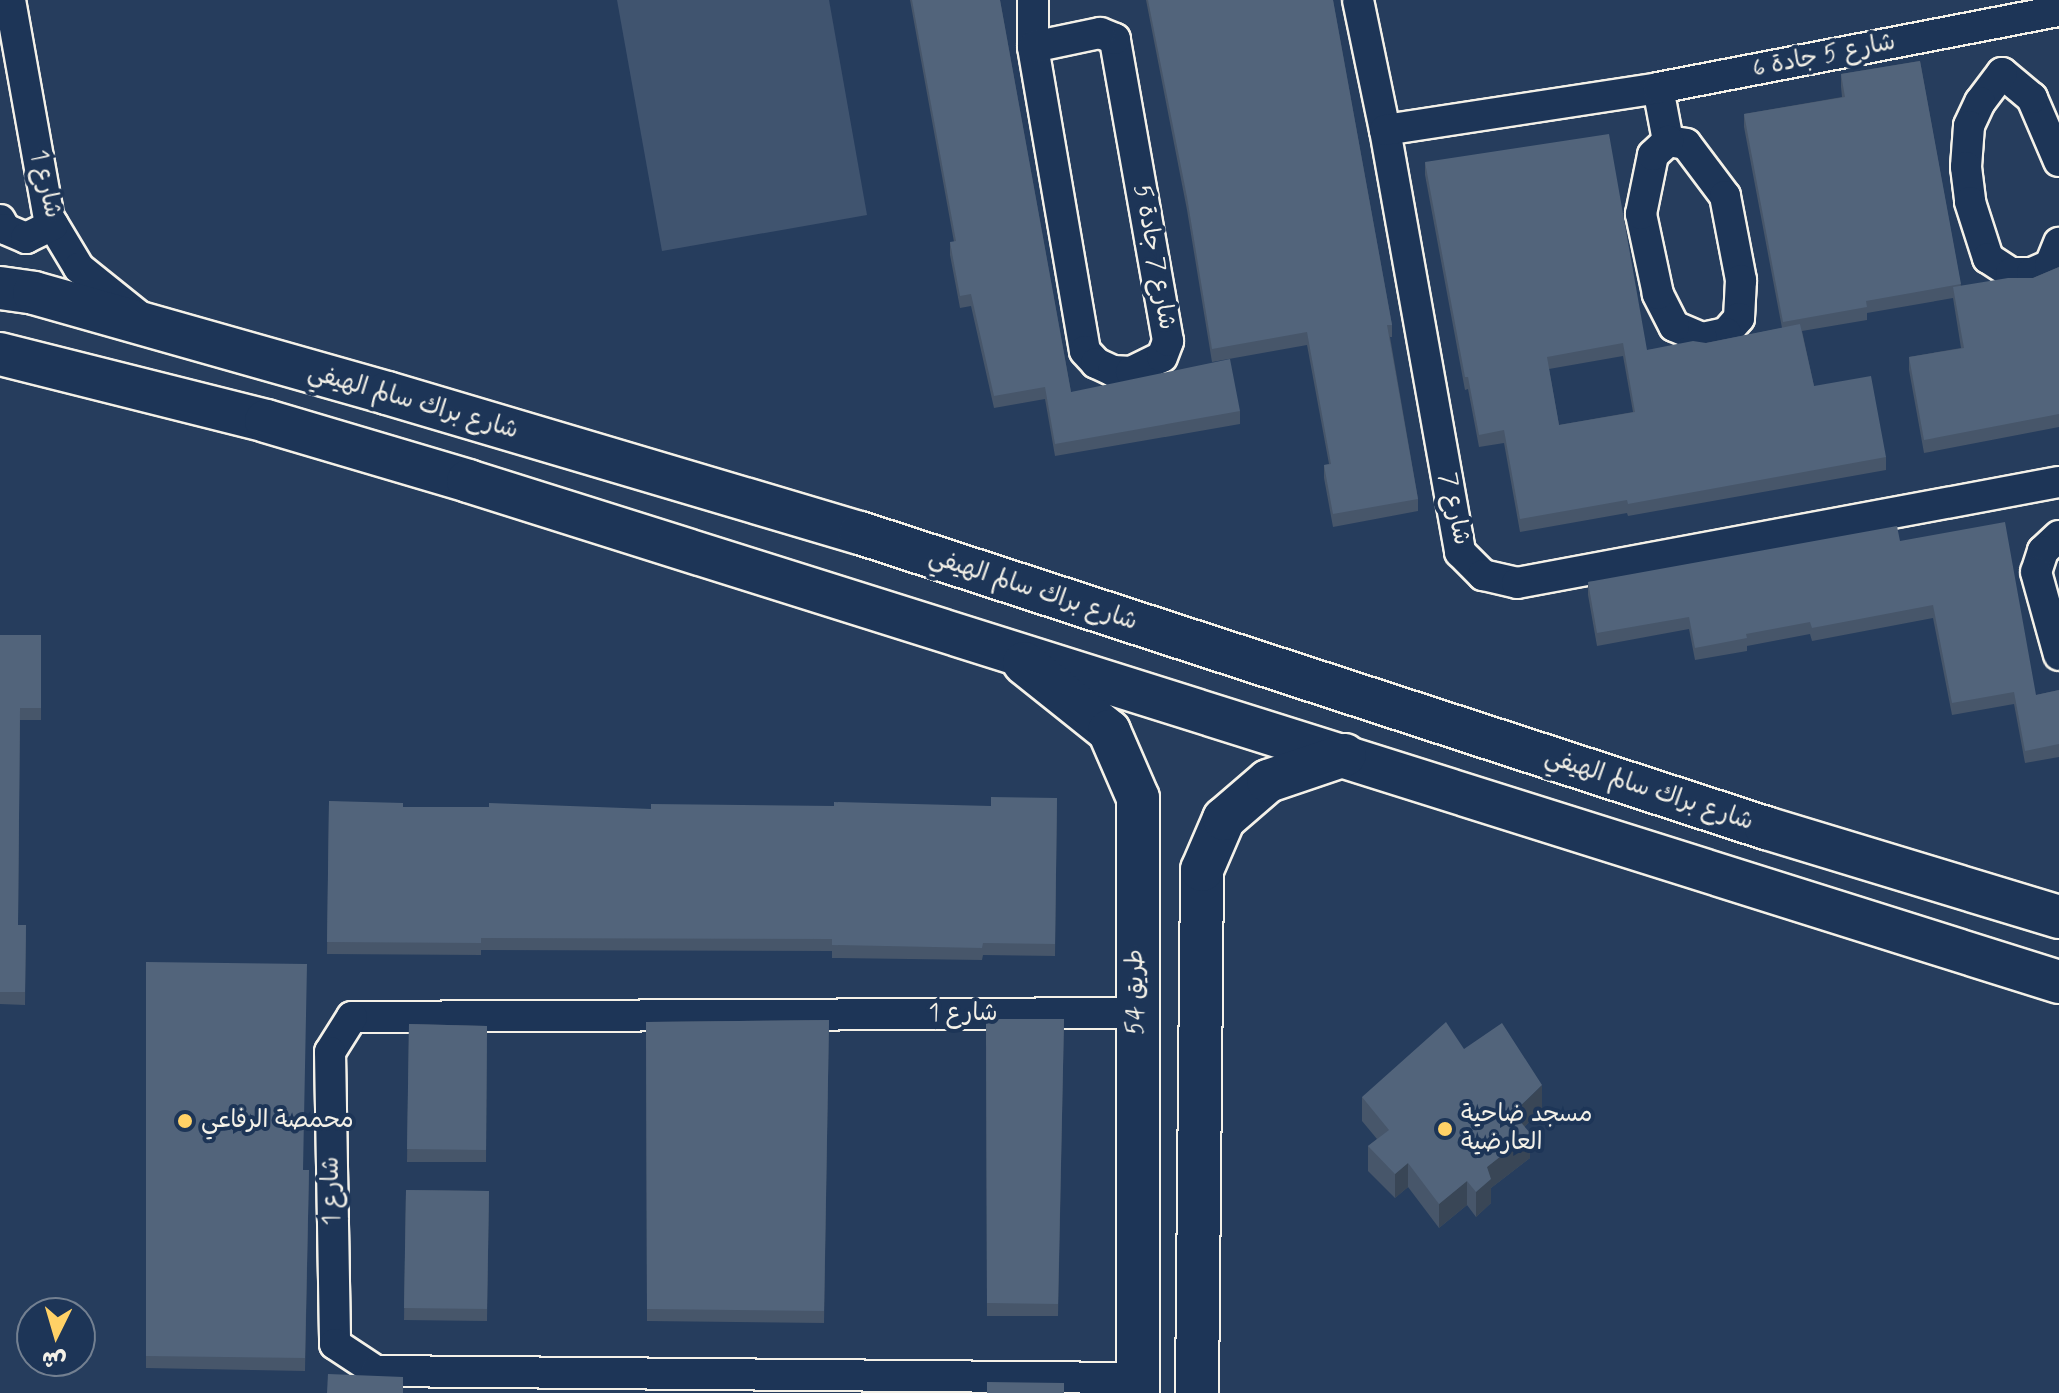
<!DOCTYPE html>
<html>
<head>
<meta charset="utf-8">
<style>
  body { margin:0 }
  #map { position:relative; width:2059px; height:1393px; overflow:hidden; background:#263d5d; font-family:Mynerve,"Playpen Sans Arabic",sans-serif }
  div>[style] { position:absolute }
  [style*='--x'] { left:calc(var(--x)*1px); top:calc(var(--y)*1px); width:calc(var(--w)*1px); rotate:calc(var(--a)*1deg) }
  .green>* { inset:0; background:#40546f }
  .roads { filter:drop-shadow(2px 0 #f4f1e8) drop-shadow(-2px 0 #f4f1e8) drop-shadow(0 2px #f4f1e8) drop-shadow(0 -2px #f4f1e8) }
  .street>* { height:30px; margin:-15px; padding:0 15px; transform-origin:15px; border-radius:15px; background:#1d3557 }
  .secondary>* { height:42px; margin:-21px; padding:0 21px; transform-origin:21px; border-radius:21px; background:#1d3557 }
  .wall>* { inset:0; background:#47566a }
  .shaded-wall>* { inset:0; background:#394656 }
  .building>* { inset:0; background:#52647b }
  .dots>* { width:22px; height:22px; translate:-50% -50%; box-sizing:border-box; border:4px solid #1d3557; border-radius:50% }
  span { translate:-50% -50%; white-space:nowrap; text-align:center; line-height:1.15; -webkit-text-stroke:8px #1d3557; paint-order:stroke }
  .street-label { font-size:24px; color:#f4f1e8 }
  .poi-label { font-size:24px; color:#f4f1e8 }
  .left { translate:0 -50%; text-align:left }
  .north { position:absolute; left:16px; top:1297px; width:80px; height:80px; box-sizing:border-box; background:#1d3557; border:2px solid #738091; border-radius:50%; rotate:185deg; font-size:22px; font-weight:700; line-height:32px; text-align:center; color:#f4f1e8 }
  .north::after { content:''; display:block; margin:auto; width:28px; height:36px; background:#ffd166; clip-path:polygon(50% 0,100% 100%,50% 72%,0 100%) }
</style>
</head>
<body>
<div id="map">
  <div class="green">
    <div style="clip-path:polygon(617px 0,829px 0,867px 215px,662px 251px)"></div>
  </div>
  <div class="roads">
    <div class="street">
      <div style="--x:10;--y:0;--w:221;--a:79.9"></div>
      <div style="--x:49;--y:218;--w:58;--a:59"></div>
      <div style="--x:79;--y:268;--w:77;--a:38.7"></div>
      <div style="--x:1033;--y:0;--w:47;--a:90"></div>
      <div style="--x:1033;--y:47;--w:308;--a:80.3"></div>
      <div style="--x:1085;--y:351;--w:16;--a:47"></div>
      <div style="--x:1096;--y:363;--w:19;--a:25"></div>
      <div style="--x:1113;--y:371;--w:18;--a:3"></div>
      <div style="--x:1131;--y:372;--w:34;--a:-26"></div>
      <div style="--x:1162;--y:357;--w:17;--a:-69"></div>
      <div style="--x:1168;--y:341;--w:307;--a:-100"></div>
      <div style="--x:1115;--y:39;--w:16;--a:-158"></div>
      <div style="--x:1100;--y:33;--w:68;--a:168.2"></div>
      <div style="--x:1358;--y:0;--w:133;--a:78.3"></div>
      <div style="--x:1385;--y:130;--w:429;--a:79.9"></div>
      <div style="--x:1460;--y:552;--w:33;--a:45"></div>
      <div style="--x:1483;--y:575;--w:35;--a:13"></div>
      <div style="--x:1517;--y:583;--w:551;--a:-10.56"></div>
      <div style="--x:1658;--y:88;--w:54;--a:79.3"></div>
      <div style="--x:1385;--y:130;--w:276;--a:-8.7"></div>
      <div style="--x:1658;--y:88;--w:408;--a:-10.9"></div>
      <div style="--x:1668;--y:141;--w:18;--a:9"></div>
      <div style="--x:1686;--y:144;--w:65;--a:53.1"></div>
      <div style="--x:1725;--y:196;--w:86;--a:79.2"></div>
      <div style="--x:1741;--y:280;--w:38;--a:93"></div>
      <div style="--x:1739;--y:318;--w:20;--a:131"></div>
      <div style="--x:1726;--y:333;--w:25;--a:168"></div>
      <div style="--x:1702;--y:338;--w:30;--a:-157"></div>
      <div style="--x:1674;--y:326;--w:36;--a:-117"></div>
      <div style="--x:1658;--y:294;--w:82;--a:-102"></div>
      <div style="--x:1641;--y:214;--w:60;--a:-78.5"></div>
      <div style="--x:1653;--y:155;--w:21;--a:-43"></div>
      <div style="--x:2059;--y:161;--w:69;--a:-113.2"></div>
      <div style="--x:2032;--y:98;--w:39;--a:-140"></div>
      <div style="--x:2002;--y:73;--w:36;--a:127"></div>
      <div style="--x:1980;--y:102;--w:26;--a:115"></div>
      <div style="--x:1969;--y:126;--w:41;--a:94.2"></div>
      <div style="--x:1966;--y:167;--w:35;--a:83"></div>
      <div style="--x:1970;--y:202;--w:59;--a:72.2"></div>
      <div style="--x:1988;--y:258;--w:27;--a:33"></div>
      <div style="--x:2011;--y:273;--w:21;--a:0"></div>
      <div style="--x:2032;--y:273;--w:20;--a:-24"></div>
      <div style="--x:2050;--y:265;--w:24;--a:-68"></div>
      <div style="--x:0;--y:220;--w:10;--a:61"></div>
      <div style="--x:5;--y:229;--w:23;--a:23"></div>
      <div style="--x:26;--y:238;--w:30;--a:-26"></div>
      <div style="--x:2059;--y:536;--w:22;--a:137"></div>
      <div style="--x:2043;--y:551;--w:22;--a:108"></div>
      <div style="--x:2036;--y:572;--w:86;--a:74.5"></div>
      <div style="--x:1136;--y:1013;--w:784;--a:179.71"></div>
      <div style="--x:352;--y:1017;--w:41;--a:122.2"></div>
      <div style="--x:330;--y:1052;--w:292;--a:89"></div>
      <div style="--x:335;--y:1344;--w:49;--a:33.4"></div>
      <div style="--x:376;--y:1371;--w:762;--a:0.53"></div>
    </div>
    <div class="secondary">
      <div style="--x:0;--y:288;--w:34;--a:8"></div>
      <div style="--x:34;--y:293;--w:367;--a:15.8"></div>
      <div style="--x:387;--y:393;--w:493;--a:16.5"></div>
      <div style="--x:860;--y:533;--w:953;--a:18.04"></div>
      <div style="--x:1766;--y:828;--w:306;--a:16.9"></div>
      <div style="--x:0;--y:354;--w:274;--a:14.1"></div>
      <div style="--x:266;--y:421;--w:211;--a:16.5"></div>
      <div style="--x:468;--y:481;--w:1668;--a:17.48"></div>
      <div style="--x:1024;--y:663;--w:109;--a:38.7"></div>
      <div style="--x:1109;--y:731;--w:73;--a:66.6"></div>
      <div style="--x:1138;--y:798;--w:595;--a:90"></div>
      <div style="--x:1197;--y:1393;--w:523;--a:-89.45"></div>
      <div style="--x:1202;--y:870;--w:56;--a:-66.7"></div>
      <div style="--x:1224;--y:819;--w:58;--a:-40.8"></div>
      <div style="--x:1268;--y:781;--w:81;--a:-18.7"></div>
    </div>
  </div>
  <div class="wall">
    <div style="clip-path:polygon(910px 0,1000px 0,1071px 392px,1240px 411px,1240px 424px,1055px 456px,1045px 399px,994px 408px,971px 306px,960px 308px,950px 255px,950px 242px,954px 242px)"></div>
    <div style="clip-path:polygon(1146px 0,1333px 0,1392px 325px,1392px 337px,1390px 337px,1418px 499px,1418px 511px,1333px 527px,1324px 478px,1324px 465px,1329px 464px,1307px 345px,1212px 362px,1187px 210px)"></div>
    <div style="clip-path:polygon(evenodd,1920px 61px,1961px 286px,2033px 278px,2059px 267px,2059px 427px,1924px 453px,1909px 370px,1909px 357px,1961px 348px,1953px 298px,1867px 313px,1867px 320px,1802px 331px,1814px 386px,1886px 457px,1886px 470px,1628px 516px,1627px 513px,1520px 532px,1504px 443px,1479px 447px,1468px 389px,1465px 390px,1425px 175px,1425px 162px,1647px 350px,1706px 343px,1782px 328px,1744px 127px,1744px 114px,1842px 97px,1841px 87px,1841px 74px,1920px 61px,1623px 356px,1633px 412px,1559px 425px,1549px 369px,1623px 356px)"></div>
    <div style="clip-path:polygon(1900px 541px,2036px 695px,2059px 690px,2059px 757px,2025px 763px,2014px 704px,1952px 715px,1933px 618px,1812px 641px,1810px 634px,1747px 646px,1747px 651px,1695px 660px,1689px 629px,1597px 646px,1588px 595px,1588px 582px)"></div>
    <div style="clip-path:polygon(0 635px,41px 635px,41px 720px,20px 720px,18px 925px,26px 925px,25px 1005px,0 1004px)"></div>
    <div style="clip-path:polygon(1057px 798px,1055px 956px,983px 955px,982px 960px,832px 958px,832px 951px,481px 950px,481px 955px,327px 954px,329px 801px,403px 807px,651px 809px,834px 806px,991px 806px)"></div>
    <div style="clip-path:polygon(146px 962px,303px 1170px,309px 1170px,305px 1371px,146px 1368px)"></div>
    <div style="clip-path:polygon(986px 1019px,1064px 1019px,1058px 1316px,987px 1316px)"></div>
    <div style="clip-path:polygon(829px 1020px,824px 1323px,647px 1321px,646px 1022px)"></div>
    <div style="clip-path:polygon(409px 1024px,487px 1026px,486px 1162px,407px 1162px)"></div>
    <div style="clip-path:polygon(1362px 1097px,1542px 1109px,1524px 1127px,1530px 1158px,1491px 1188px,1491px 1203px,1476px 1217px,1467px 1205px,1439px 1228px,1408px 1187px,1395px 1198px,1368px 1171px,1368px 1146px,1377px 1139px,1362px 1121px)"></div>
    <div style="clip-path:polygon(406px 1190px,489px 1191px,487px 1321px,404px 1320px)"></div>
  </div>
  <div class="shaded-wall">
    <div style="clip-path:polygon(1542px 1085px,1542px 1109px,1513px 1138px,1513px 1113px)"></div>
    <div style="clip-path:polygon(1530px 1133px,1530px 1158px,1491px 1188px,1491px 1203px,1476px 1217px,1476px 1192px,1487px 1167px)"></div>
    <div style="clip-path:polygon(1408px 1163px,1408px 1187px,1395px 1198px,1395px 1174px)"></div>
    <div style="clip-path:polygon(1467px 1181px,1467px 1205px,1439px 1228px,1439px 1204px)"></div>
  </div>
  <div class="building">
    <div style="clip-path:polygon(912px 0,1000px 0,1071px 392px,1230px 359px,1240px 411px,1055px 444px,1045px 387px,994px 396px,971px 294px,960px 296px,950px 242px,956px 241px)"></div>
    <div style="clip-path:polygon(1148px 0,1333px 0,1392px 325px,1387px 325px,1418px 499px,1333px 514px,1324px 465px,1331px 464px,1307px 332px,1212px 349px,1187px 197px)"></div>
    <div style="clip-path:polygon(1920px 61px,1961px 284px,1866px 301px,1867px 307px,1783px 322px,1744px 114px,1845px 97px,1841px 74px)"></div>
    <div style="clip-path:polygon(evenodd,1609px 134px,1647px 350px,1693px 341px,1706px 343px,1800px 324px,1814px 386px,1871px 376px,1886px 457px,1628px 504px,1627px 500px,1520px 519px,1504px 430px,1479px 435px,1468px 377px,1465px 377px,1425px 162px,1609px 134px,1623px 343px,1635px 412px,1559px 425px,1547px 357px,1623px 343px)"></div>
    <div style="clip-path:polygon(2059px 267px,2059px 414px,1924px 440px,1909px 357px,1964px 348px,1953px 287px,2008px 278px,2033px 278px)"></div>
    <div style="clip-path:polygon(2005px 522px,2036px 695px,2059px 690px,2059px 744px,2025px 751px,2014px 692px,1952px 703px,1933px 605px,1812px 628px,1810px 622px,1746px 634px,1747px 638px,1695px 648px,1689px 617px,1597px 633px,1588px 582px,1897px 526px,1900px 541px)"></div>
    <div style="clip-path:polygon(0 635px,41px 635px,41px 708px,20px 708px,18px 925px,26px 925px,25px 992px,0 992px)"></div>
    <div style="clip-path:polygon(991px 797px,1057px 798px,1055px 944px,983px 943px,982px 948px,832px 945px,832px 939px,481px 938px,481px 943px,327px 942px,329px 801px,403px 803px,403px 807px,489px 807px,489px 803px,651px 809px,651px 804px,834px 806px,834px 802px,991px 806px)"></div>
    <div style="clip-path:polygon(146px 962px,307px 964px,303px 1170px,309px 1170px,305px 1358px,146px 1356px)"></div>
    <div style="clip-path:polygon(986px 1019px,1064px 1019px,1058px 1304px,987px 1303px)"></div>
    <div style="clip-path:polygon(829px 1020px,824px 1311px,647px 1309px,646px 1022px)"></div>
    <div style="clip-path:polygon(1446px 1022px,1464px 1049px,1502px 1023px,1542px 1085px,1513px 1113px,1530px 1133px,1487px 1167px,1491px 1179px,1476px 1192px,1467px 1181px,1439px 1204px,1408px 1163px,1395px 1174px,1368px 1146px,1389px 1130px,1362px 1097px)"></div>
    <div style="clip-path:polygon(409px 1024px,487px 1026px,486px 1150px,407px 1149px)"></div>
    <div style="clip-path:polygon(406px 1190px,489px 1191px,487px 1309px,404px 1308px)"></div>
    <div style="clip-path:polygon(328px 1374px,403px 1377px,403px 1393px,327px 1393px)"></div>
    <div style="clip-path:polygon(987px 1382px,1064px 1383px,1064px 1393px,987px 1393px)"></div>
  </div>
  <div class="dots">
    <div style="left:185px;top:1121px;background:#ffd166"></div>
    <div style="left:1445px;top:1129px;background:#ffd166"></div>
  </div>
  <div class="street-label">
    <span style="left:1824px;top:56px;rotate:-11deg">شارع 5 جادة 6</span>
    <span style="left:45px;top:184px;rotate:77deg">شارع 1</span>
    <span style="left:1154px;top:257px;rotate:80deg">شارع 7 جادة 5</span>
    <span style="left:413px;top:402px;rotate:16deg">شارع براك سالم الهيفي</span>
    <span style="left:1454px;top:509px;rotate:78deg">شارع 7</span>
    <span style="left:1033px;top:590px;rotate:18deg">شارع براك سالم الهيفي</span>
    <span style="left:1649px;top:790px;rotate:18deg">شارع براك سالم الهيفي</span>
    <span style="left:1136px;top:992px;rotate:-90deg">طريق 54</span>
    <span style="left:963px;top:1014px">شارع 1</span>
    <span style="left:332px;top:1191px;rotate:-91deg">شارع 1</span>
  </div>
  <div class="poi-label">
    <span class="left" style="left:1461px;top:1129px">مسجد ضاحية<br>العارضية</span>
    <span class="left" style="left:201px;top:1121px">محمصة الرفاعي</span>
  </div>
  <div class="north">ش</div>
</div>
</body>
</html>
